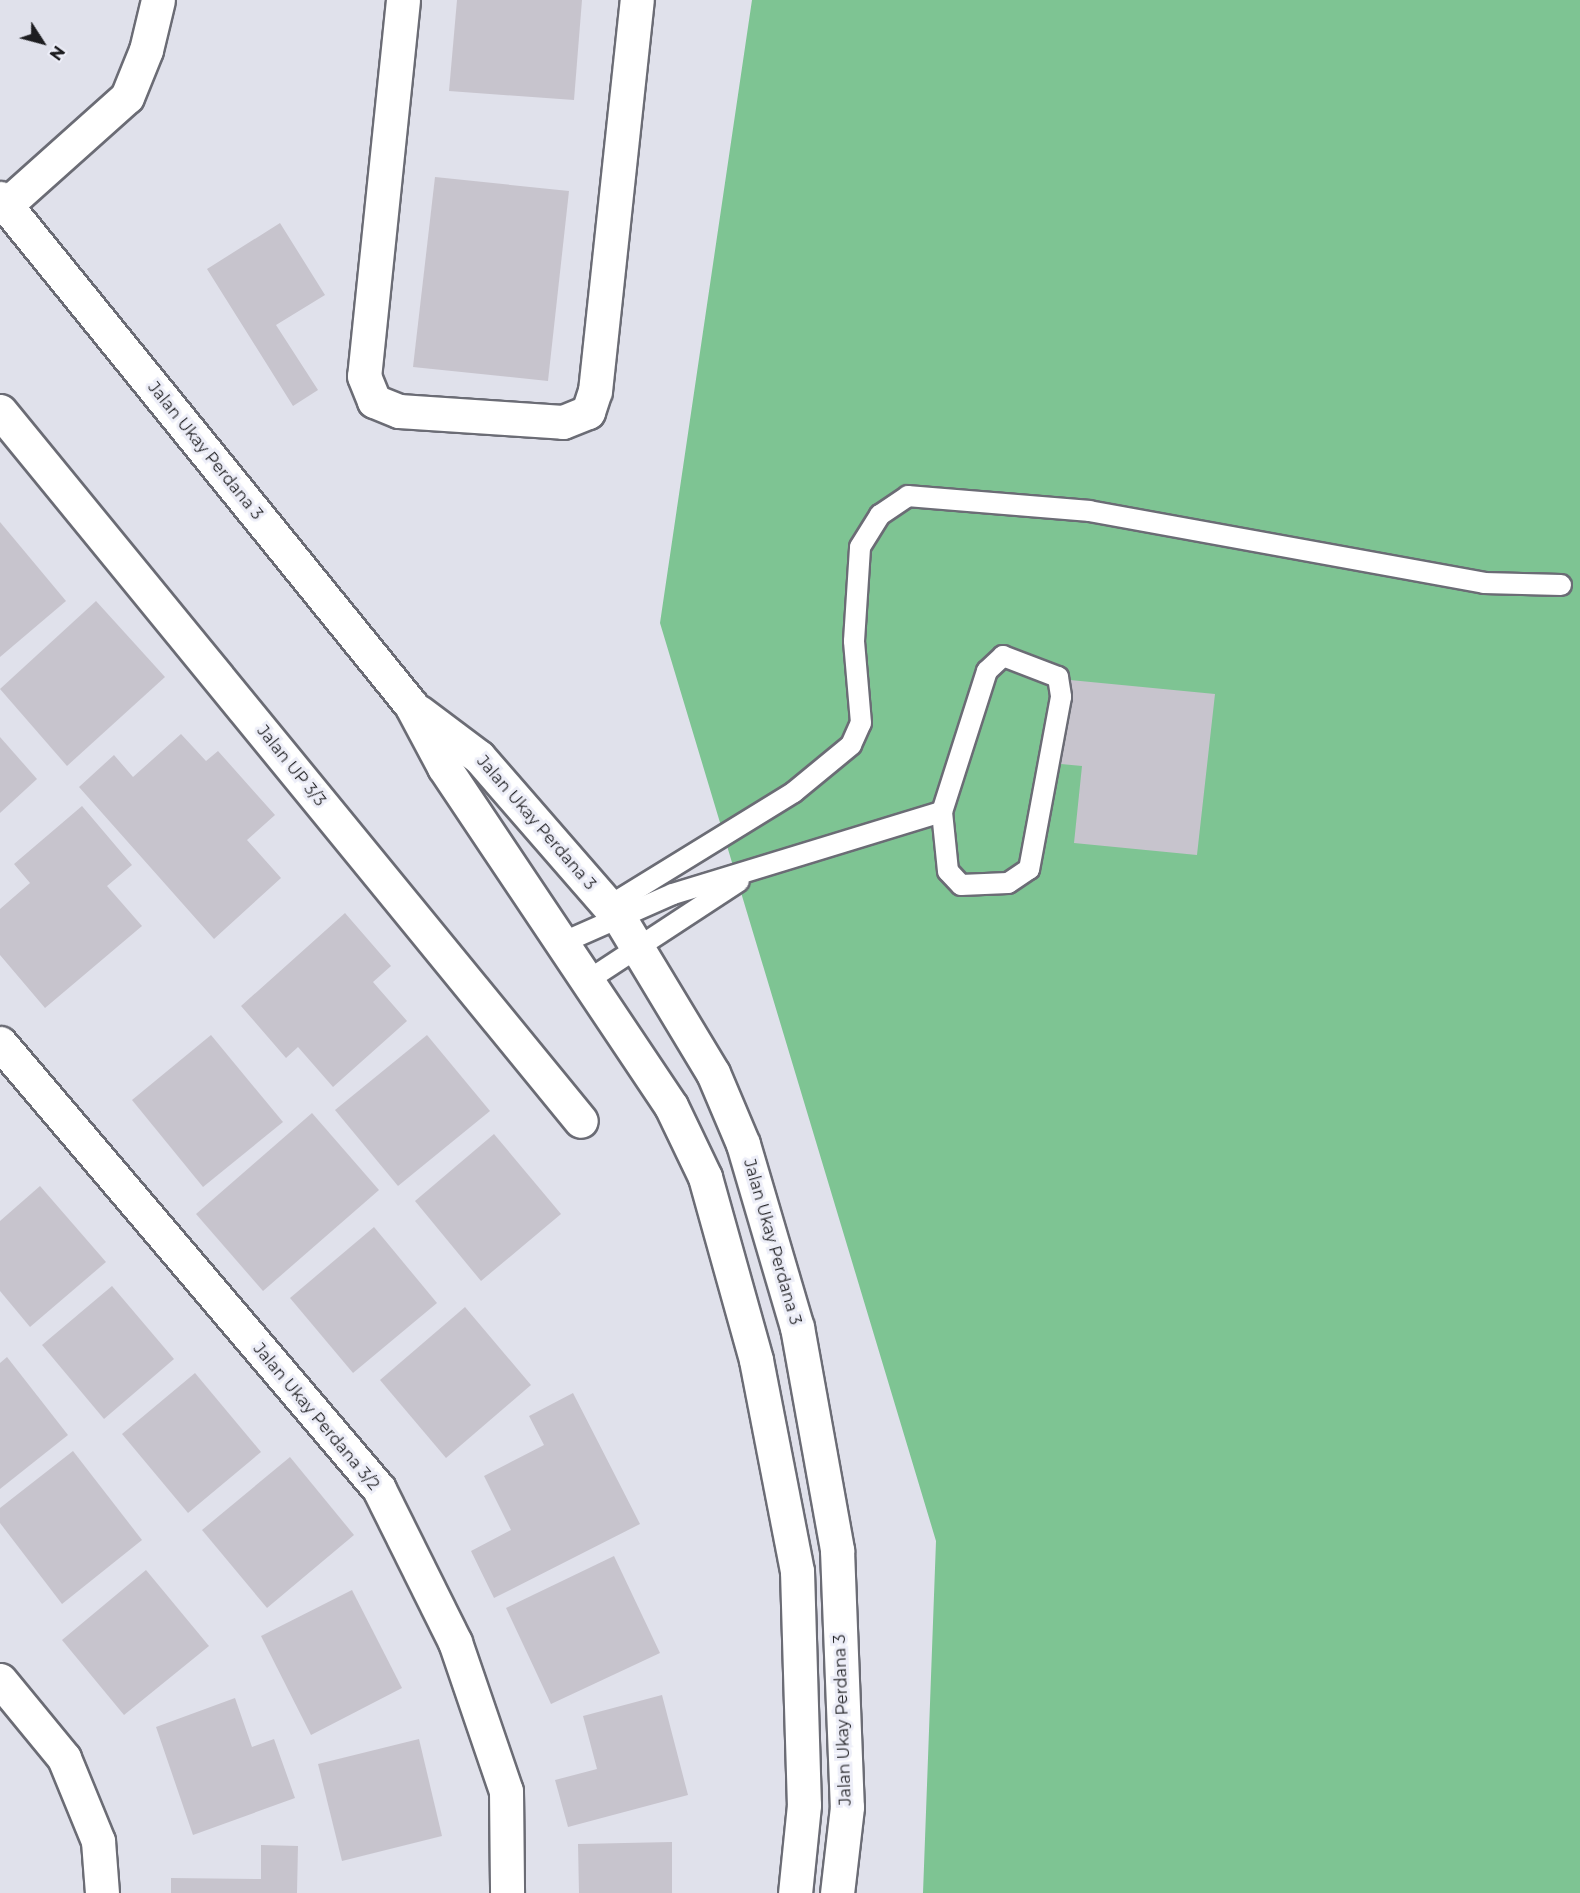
<!DOCTYPE html>
<html>
<head>
<meta charset="utf-8">
<style>
  body { margin:0 }
  #map { position:relative; width:1580px; height:1893px; overflow:hidden; background:#e0e1eb; font-family:Montserrat,sans-serif }
  div>[style] { position:absolute }
  [style*='--x'] { left:calc(var(--x)*1px); top:calc(var(--y)*1px); width:calc(var(--w)*1px); rotate:calc(var(--a)*1deg) }
  .forest>* { inset:0; background:#7ec493 }
  .building>* { inset:0; background:#c7c4cd }
  .roads { filter:drop-shadow(2px 0 #6b6c75) drop-shadow(-2px 0 #6b6c75) drop-shadow(0 2px #6b6c75) drop-shadow(0 -2px #6b6c75) }
  .service>* { height:20px; margin:-10px; padding:0 10px; transform-origin:10px; border-radius:10px; background:#fff }
  .minor>* { height:33px; margin:-16.5px; padding:0 16.5px; transform-origin:16.5px; border-radius:16.5px; background:#fff }
  span { translate:-50% -50%; white-space:nowrap; text-align:center; line-height:1.15; -webkit-text-stroke:6px #edeef8; paint-order:stroke }
  .street-label { font-size:16px; color:#1d1d20 }
  .north { position:absolute; left:12px; top:12px; width:60px; height:60px; -webkit-text-stroke:4px #edeef8; paint-order:stroke; rotate:126deg; font-size:16px; font-weight:700; line-height:24px; text-align:center; color:#1d1d20 }
  .north::after { content:''; display:block; margin:auto; width:21px; height:27px; background:#1d1d20; clip-path:polygon(50% 0,100% 100%,50% 72%,0 100%) }
</style>
</head>
<body>
<div id="map">
  <div class="forest">
    <div style="clip-path:polygon(752px 0,1580px 0,1580px 1893px,923px 1893px,936px 1541px,660px 623px)"></div>
  </div>
  <div class="building">
    <div style="clip-path:polygon(457px 0,582px 0,574px 100px,449px 91px)"></div>
    <div style="clip-path:polygon(435px 177px,569px 191px,548px 381px,413px 367px)"></div>
    <div style="clip-path:polygon(280px 223px,325px 295px,276px 325px,318px 390px,293px 406px,207px 269px)"></div>
    <div style="clip-path:polygon(0 522px,66px 601px,0 657px)"></div>
    <div style="clip-path:polygon(96px 601px,165px 677px,67px 766px,0 689px)"></div>
    <div style="clip-path:polygon(1070px 680px,1215px 694px,1197px 855px,1074px 843px,1082px 766px,1061px 764px)"></div>
    <div style="clip-path:polygon(181px 734px,206px 761px,218px 751px,275px 815px,247px 840px,281px 878px,214px 939px,79px 787px,114px 755px,133px 777px)"></div>
    <div style="clip-path:polygon(0 737px,37px 779px,0 813px)"></div>
    <div style="clip-path:polygon(82px 806px,132px 865px,107px 886px,142px 926px,45px 1008px,0 955px,0 909px,30px 883px,14px 864px)"></div>
    <div style="clip-path:polygon(345px 913px,391px 966px,373px 982px,407px 1021px,333px 1087px,298px 1047px,286px 1058px,241px 1006px)"></div>
    <div style="clip-path:polygon(211px 1035px,283px 1122px,203px 1187px,132px 1100px)"></div>
    <div style="clip-path:polygon(427px 1035px,490px 1111px,398px 1186px,335px 1110px)"></div>
    <div style="clip-path:polygon(312px 1113px,379px 1190px,263px 1291px,196px 1214px)"></div>
    <div style="clip-path:polygon(494px 1134px,561px 1214px,481px 1281px,415px 1201px)"></div>
    <div style="clip-path:polygon(40px 1186px,106px 1262px,30px 1327px,0 1291px,0 1221px)"></div>
    <div style="clip-path:polygon(374px 1227px,437px 1303px,353px 1373px,290px 1298px)"></div>
    <div style="clip-path:polygon(112px 1286px,174px 1359px,104px 1419px,42px 1345px)"></div>
    <div style="clip-path:polygon(465px 1307px,531px 1385px,446px 1458px,380px 1380px)"></div>
    <div style="clip-path:polygon(7px 1357px,68px 1435px,0 1489px,0 1363px)"></div>
    <div style="clip-path:polygon(195px 1373px,261px 1452px,188px 1513px,122px 1434px)"></div>
    <div style="clip-path:polygon(573px 1393px,640px 1524px,494px 1598px,471px 1551px,511px 1530px,484px 1476px,544px 1445px,529px 1416px)"></div>
    <div style="clip-path:polygon(73px 1451px,142px 1540px,62px 1604px,0 1523px,0 1508px)"></div>
    <div style="clip-path:polygon(290px 1457px,354px 1535px,267px 1608px,202px 1530px)"></div>
    <div style="clip-path:polygon(614px 1556px,660px 1653px,551px 1704px,506px 1608px)"></div>
    <div style="clip-path:polygon(146px 1570px,209px 1646px,124px 1715px,62px 1640px)"></div>
    <div style="clip-path:polygon(352px 1590px,402px 1688px,311px 1735px,261px 1636px)"></div>
    <div style="clip-path:polygon(662px 1695px,688px 1795px,568px 1827px,555px 1780px,597px 1769px,583px 1716px)"></div>
    <div style="clip-path:polygon(235px 1698px,252px 1747px,274px 1739px,295px 1798px,193px 1835px,156px 1727px)"></div>
    <div style="clip-path:polygon(419px 1739px,442px 1836px,342px 1861px,318px 1764px)"></div>
    <div style="clip-path:polygon(672px 1842px,672px 1893px,579px 1893px,578px 1844px)"></div>
    <div style="clip-path:polygon(261px 1845px,298px 1846px,297px 1893px,171px 1893px,171px 1878px,261px 1879px)"></div>
  </div>
  <div class="roads">
    <div class="service">
      <div style="--x:1003;--y:656;--w:59;--a:20.9"></div>
      <div style="--x:1058;--y:677;--w:20;--a:81"></div>
      <div style="--x:1061;--y:697;--w:175;--a:100.5"></div>
      <div style="--x:1029;--y:869;--w:25;--a:146"></div>
      <div style="--x:1008;--y:883;--w:47;--a:177.6"></div>
      <div style="--x:961;--y:885;--w:19;--a:-133"></div>
      <div style="--x:948;--y:871;--w:59;--a:-95.8"></div>
      <div style="--x:942;--y:812;--w:148;--a:-72.3"></div>
      <div style="--x:987;--y:671;--w:22;--a:-43"></div>
      <div style="--x:609;--y:906;--w:217;--a:-31.6"></div>
      <div style="--x:794;--y:792;--w:74;--a:-39.5"></div>
      <div style="--x:851;--y:745;--w:24;--a:-66"></div>
      <div style="--x:861;--y:723;--w:82;--a:-94.9"></div>
      <div style="--x:854;--y:641;--w:94;--a:-86.3"></div>
      <div style="--x:860;--y:547;--w:38;--a:-58"></div>
      <div style="--x:880;--y:515;--w:34;--a:-34"></div>
      <div style="--x:908;--y:496;--w:182;--a:4.7"></div>
      <div style="--x:1089;--y:511;--w:402;--a:10.3"></div>
      <div style="--x:1484;--y:583;--w:77;--a:1.5"></div>
      <div style="--x:564;--y:942;--w:119;--a:-23.8"></div>
      <div style="--x:673;--y:894;--w:281;--a:-17"></div>
      <div style="--x:590;--y:979;--w:178;--a:-33.3"></div>
    </div>
    <div class="minor">
      <div style="--x:403;--y:0;--w:378;--a:95.9"></div>
      <div style="--x:364;--y:376;--w:27;--a:68"></div>
      <div style="--x:374;--y:401;--w:27;--a:22"></div>
      <div style="--x:399;--y:411;--w:164;--a:3.8"></div>
      <div style="--x:563;--y:422;--w:27;--a:-22"></div>
      <div style="--x:588;--y:412;--w:22;--a:-72"></div>
      <div style="--x:595;--y:391;--w:393;--a:-83.9"></div>
      <div style="--x:0;--y:198;--w:653;--a:50.97"></div>
      <div style="--x:411;--y:705;--w:70;--a:62"></div>
      <div style="--x:444;--y:767;--w:408;--a:56.2"></div>
      <div style="--x:671;--y:1106;--w:79;--a:64.4"></div>
      <div style="--x:705;--y:1177;--w:190;--a:74.4"></div>
      <div style="--x:756;--y:1360;--w:215;--a:79"></div>
      <div style="--x:797;--y:1571;--w:234;--a:88.3"></div>
      <div style="--x:804;--y:1805;--w:88;--a:95.8"></div>
      <div style="--x:6;--y:205;--w:162;--a:-41.8"></div>
      <div style="--x:127;--y:97;--w:51;--a:-68"></div>
      <div style="--x:146;--y:50;--w:51;--a:-76.5"></div>
      <div style="--x:0;--y:411;--w:917;--a:50.71"></div>
      <div style="--x:419;--y:712;--w:75;--a:36.9"></div>
      <div style="--x:479;--y:757;--w:215;--a:49"></div>
      <div style="--x:620;--y:919;--w:180;--a:58.9"></div>
      <div style="--x:713;--y:1073;--w:77;--a:67.1"></div>
      <div style="--x:743;--y:1144;--w:191;--a:73.6"></div>
      <div style="--x:797;--y:1327;--w:227;--a:79.8"></div>
      <div style="--x:837;--y:1550;--w:257;--a:87.8"></div>
      <div style="--x:847;--y:1807;--w:87;--a:96.6"></div>
      <div style="--x:0;--y:1043;--w:585;--a:49.64"></div>
      <div style="--x:379;--y:1489;--w:171;--a:63.6"></div>
      <div style="--x:455;--y:1642;--w:157;--a:71.1"></div>
      <div style="--x:506;--y:1791;--w:102;--a:89.4"></div>
      <div style="--x:0;--y:1680;--w:101;--a:50.6"></div>
      <div style="--x:64;--y:1758;--w:90;--a:67.7"></div>
      <div style="--x:98;--y:1841;--w:52;--a:85.6"></div>
    </div>
  </div>
  <div class="street-label">
    <span style="left:205px;top:451px;rotate:51deg">Jalan Ukay Perdana 3</span>
    <span style="left:291px;top:766px;rotate:51deg">Jalan UP 3/3</span>
    <span style="left:536px;top:823px;rotate:49deg">Jalan Ukay Perdana 3</span>
    <span style="left:772px;top:1242px;rotate:74deg">Jalan Ukay Perdana 3</span>
    <span style="left:316px;top:1417px;rotate:50deg">Jalan Ukay Perdana 3/2</span>
    <span style="left:843px;top:1720px;rotate:-92deg">Jalan Ukay Perdana 3</span>
  </div>
  <div class="north">N</div>
</div>
</body>
</html>
